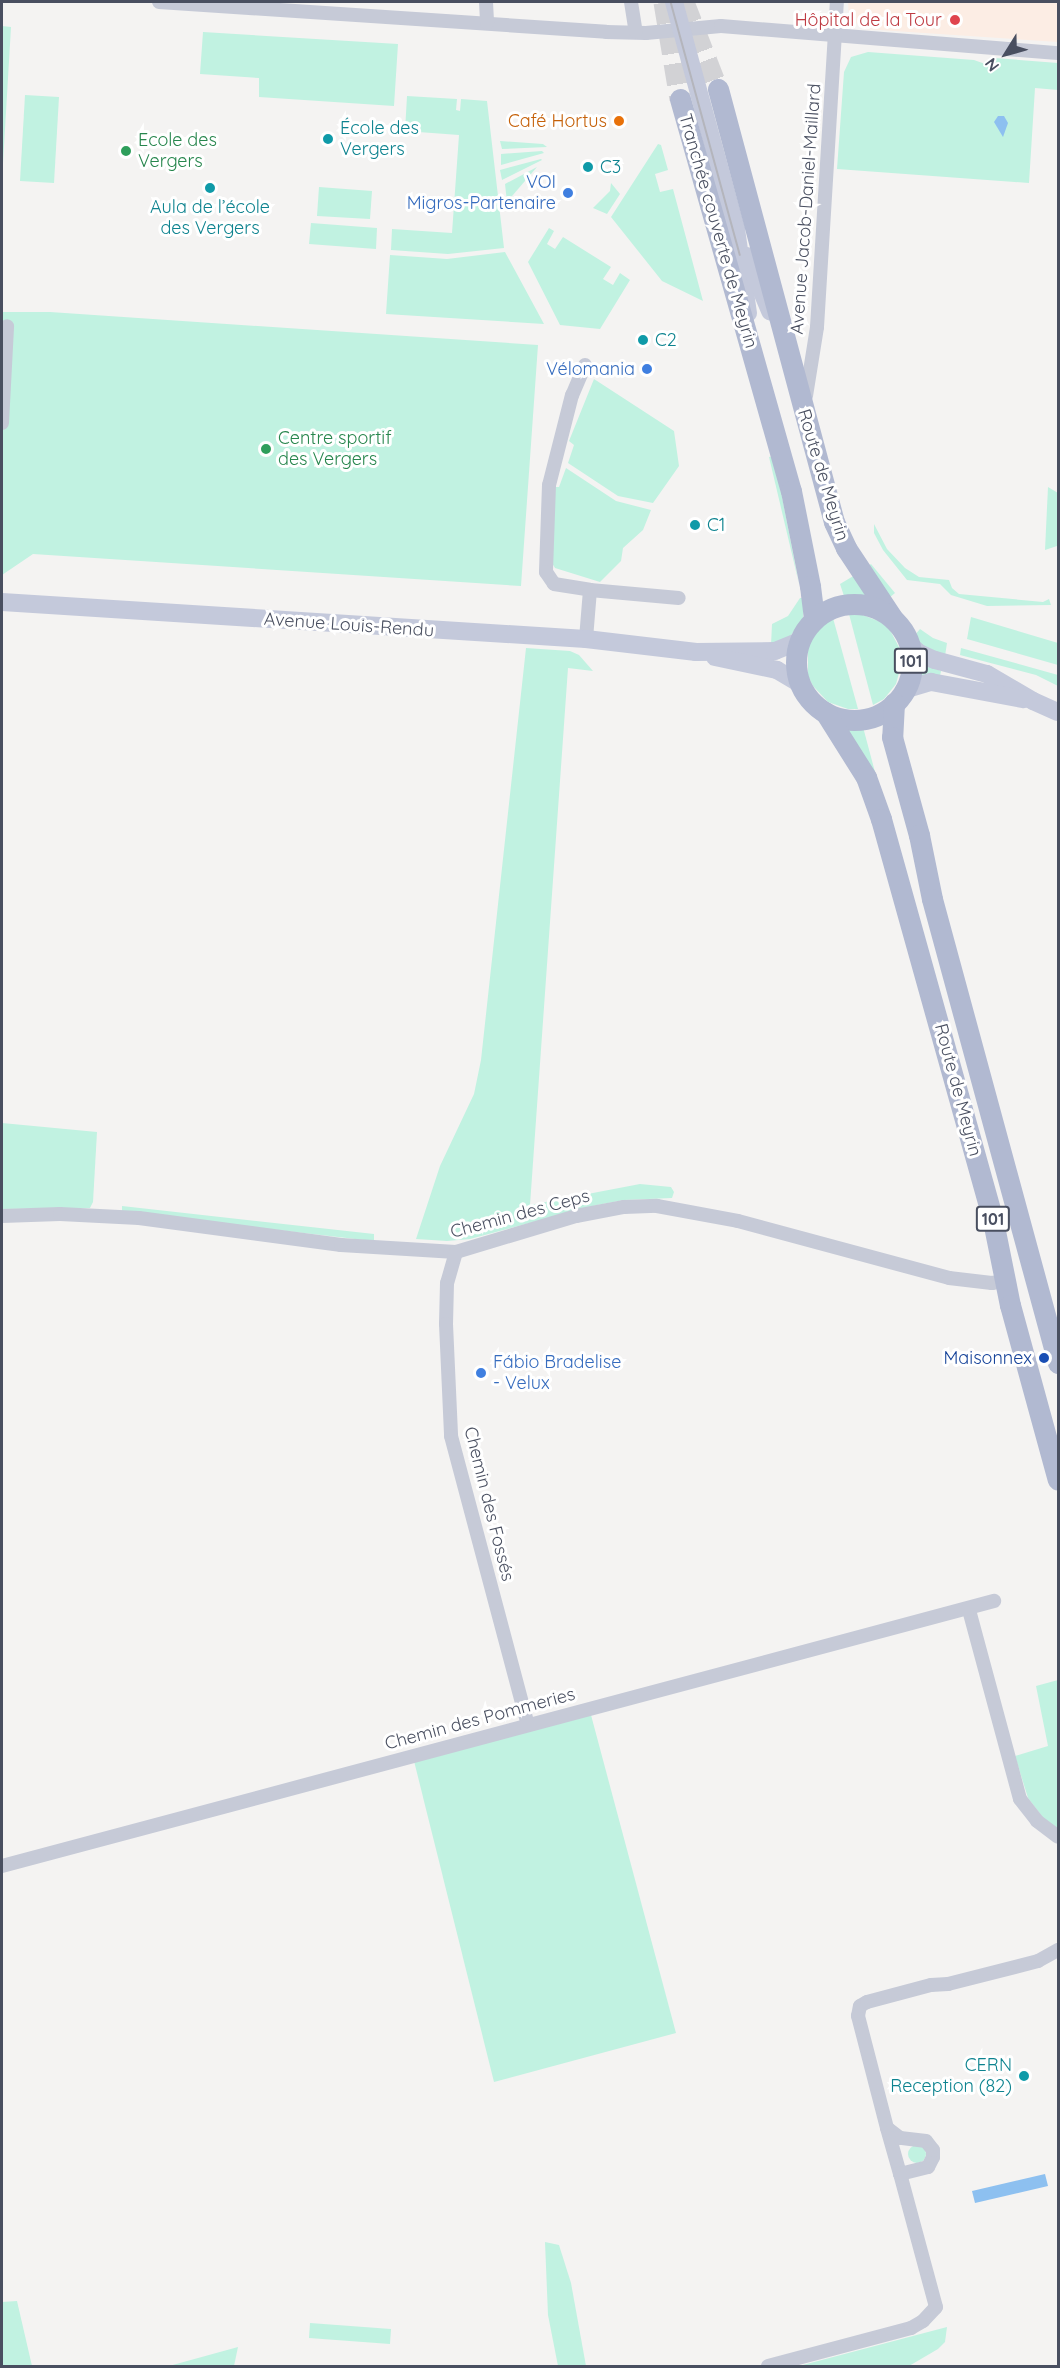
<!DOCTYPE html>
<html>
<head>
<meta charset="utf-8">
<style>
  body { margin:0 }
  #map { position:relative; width:1060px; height:2368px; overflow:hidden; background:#f4f3f2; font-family:Quicksand,sans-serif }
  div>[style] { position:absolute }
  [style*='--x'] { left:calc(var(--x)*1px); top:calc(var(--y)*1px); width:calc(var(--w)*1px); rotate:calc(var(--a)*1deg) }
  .medical>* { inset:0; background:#fcede4 }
  .green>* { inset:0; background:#c1f2e1 }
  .round { border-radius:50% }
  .water>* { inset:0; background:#8dc0f0 }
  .primary-tunnel>* { height:21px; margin-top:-10.5px; transform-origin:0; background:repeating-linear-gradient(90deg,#d2d2d5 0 21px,transparent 0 31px) }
  .street>* { height:14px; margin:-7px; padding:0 7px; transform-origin:7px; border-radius:7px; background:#c6cad7 }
  .secondary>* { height:18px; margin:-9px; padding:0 9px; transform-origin:9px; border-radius:9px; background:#c4c9db }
  .primary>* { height:21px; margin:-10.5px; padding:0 10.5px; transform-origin:10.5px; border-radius:10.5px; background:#b1b9d1 }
  .primary>.ring { margin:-10.5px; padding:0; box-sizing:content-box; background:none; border:21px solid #b1b9d1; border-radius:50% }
  .tram>* { height:1.5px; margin:-0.75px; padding:0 0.75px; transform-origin:0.75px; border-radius:0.75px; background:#b4b5bc }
  .dots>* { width:16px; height:16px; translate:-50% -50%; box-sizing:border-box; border:3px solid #fff; border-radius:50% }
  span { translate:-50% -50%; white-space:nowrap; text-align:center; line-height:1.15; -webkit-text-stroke:6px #fff; paint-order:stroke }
  .shield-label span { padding:2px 4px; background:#fff; border:2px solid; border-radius:4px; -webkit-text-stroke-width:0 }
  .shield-label { font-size:16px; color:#494f60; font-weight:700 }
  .health-label { font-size:18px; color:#be3a42 }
  .right { translate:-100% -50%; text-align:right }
  .food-label { font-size:18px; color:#c56008 }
  .culture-label { font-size:18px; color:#0d838f }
  .left { translate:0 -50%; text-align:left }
  .leisure-label { font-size:18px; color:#27864d }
  .shop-label { font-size:18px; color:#366cbe }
  .street-label { font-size:18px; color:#494f60 }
  .transit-label { font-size:18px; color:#164399 }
  .frame { position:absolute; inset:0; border:3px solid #494f60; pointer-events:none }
  .north { position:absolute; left:976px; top:24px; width:60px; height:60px; -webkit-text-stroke:4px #fff; paint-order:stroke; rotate:233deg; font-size:16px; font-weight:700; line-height:24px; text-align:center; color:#494f60 }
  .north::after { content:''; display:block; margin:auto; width:21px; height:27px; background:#494f60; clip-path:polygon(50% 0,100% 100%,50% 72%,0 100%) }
</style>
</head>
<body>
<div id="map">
  <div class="medical">
    <div style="clip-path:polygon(848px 2px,1058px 2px,1058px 42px,864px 29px,849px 18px)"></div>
  </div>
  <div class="green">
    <div style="clip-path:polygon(2px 26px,11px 27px,2px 180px)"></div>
    <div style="clip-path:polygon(203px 32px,398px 44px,394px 106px,259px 97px,259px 78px,200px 74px)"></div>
    <div style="clip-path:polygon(868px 52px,974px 60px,988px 65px,995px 58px,1058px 63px,1058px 90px,1035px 88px,1029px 183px,837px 169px,844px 72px,851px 57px)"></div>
    <div style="clip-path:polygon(25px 95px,59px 97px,54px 183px,20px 181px)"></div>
    <div style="clip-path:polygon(407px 96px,457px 99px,456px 110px,460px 111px,461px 99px,487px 101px,504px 248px,448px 254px,391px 250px,392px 229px,452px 233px,459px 135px,405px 131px)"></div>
    <div style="clip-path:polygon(500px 141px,543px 144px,547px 147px,502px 149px)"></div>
    <div style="clip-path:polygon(658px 144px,661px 145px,668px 170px,655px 174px,660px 192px,673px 189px,703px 301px,662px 281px,611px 217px)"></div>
    <div style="clip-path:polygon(542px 151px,544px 153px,501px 165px,501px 154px)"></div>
    <div style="clip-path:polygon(541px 159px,542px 160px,502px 180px,500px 170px)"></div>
    <div style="clip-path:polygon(537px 167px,507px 202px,505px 184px)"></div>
    <div style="clip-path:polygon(611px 183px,620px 194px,607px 214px,593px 208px,610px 191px)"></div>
    <div style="clip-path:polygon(319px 187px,372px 191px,370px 219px,317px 216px)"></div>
    <div style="clip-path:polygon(311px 223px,377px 228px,376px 249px,309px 244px)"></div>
    <div style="clip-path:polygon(549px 228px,554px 231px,547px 244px,555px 249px,563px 237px,611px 267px,603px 279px,613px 285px,620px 273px,630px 280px,600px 329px,560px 325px,528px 262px)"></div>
    <div style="clip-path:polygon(505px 252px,544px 324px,386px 314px,390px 255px,447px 259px)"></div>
    <div style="clip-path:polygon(2px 312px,50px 312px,538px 345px,521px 586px,33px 554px,2px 575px)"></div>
    <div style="clip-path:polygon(594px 379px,674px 431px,679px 466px,653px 503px,618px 496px,568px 463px,574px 445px,569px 441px)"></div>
    <div style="clip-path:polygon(774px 456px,799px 584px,769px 457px)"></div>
    <div style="clip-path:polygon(566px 468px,616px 501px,651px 510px,643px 530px,623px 548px,621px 561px,600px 582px,555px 568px,552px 563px,554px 487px,559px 487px)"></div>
    <div style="clip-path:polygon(1048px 487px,1058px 493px,1058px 539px,1057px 546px,1045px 550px)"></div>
    <div style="clip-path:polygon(874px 524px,887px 549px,905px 568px,919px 577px,949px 580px,952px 588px,959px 594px,1043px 602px,1049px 599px,1051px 605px,987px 606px,951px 595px,940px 584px,907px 580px,883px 550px,874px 533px)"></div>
    <div style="clip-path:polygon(871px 564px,895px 593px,889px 598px,867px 567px)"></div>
    <div style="clip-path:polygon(855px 575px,868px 598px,844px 596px,840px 584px)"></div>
    <div style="clip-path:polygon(800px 598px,805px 598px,803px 618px,789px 638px,771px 645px,772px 624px,788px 616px)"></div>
    <div style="clip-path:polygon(849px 614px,860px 614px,881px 622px,890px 630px,901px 651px,902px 662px,896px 684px,884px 699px,873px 705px)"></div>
    <div style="clip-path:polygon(971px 617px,1058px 643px,1058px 665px,967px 639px)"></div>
    <div style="clip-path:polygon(833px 618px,858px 709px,848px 709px,828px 702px,813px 686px,808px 676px,808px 645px,818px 629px)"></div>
    <div style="clip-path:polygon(920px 629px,933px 638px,947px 643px,945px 656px,921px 645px,914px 636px)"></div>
    <div style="clip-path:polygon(526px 648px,570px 651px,579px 655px,593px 671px,568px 668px,530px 1205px,640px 1184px,671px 1187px,674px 1192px,672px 1198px,624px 1200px,597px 1205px,470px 1239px,447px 1241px,416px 1239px,440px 1166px,474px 1094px,481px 1060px)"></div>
    <div style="clip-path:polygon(961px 648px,1058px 675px,1058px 686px,1036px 675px,960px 655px)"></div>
    <div style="clip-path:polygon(921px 663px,941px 671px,940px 676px,918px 677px)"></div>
    <div style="clip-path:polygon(844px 727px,863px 727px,879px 787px)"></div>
    <div style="clip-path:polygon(2px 1123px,97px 1132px,93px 1202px,90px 1208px,2px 1209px)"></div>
    <div style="clip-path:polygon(122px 1206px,374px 1234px,374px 1241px,364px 1240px,122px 1212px)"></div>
    <div style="clip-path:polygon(1058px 1680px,1058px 1829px,1045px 1820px,1028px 1798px,1015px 1756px,1048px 1746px,1036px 1686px)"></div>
    <div style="clip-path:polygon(591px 1715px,676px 2033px,494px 2082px,414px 1761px)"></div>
    <div class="round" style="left:908px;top:2145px;width:18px;height:18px"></div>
    <div style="clip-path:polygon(545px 2242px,559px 2245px,571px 2283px,586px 2366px,558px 2366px,548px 2315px)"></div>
    <div style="clip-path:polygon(17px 2301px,32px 2366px,2px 2366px,2px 2302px)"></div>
    <div style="clip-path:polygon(310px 2323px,391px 2329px,390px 2344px,309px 2338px)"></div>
    <div style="clip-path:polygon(947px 2327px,945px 2342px,938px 2349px,909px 2366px,799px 2366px)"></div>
    <div style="clip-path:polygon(238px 2347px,234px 2366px,169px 2366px)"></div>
  </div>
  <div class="water">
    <div style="clip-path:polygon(998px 116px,1004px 116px,1008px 123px,1003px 137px,994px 122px)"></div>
    <div style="clip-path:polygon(1045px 2174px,1048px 2186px,975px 2203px,972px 2191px)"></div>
  </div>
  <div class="primary-tunnel">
    <div style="--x:664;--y:2;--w:98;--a:80.6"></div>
    <div style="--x:684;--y:2;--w:93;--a:68.7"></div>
  </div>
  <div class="street">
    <div style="--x:159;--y:2;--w:448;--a:3.8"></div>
    <div style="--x:606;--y:32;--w:40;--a:1.4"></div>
    <div style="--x:646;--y:33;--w:75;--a:-5.3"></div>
    <div style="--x:721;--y:26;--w:338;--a:4.6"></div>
    <div style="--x:486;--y:2;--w:21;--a:87"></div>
    <div style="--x:631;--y:2;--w:30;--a:81"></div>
    <div style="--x:585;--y:365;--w:33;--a:113"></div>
    <div style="--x:572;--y:395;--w:93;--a:104.3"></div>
    <div style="--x:549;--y:485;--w:87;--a:92"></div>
    <div style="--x:546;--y:572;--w:14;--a:56"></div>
    <div style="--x:554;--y:584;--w:36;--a:9"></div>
    <div style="--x:590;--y:590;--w:49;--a:94.7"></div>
    <div style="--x:806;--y:396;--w:70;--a:-80.9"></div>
    <div style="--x:817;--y:327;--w:326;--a:-86.5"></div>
    <div style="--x:2;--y:423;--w:97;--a:-87"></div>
    <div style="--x:590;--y:590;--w:89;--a:5.1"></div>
    <div style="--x:2;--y:1216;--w:58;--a:-2"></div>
    <div style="--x:60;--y:1214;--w:79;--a:2.9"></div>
    <div style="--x:139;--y:1218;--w:204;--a:7.6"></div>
    <div style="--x:341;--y:1245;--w:115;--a:3.5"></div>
    <div style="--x:456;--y:1252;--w:125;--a:-16.7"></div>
    <div style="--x:576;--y:1216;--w:49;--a:-10.6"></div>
    <div style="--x:624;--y:1207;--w:33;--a:-2"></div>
    <div style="--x:657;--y:1206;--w:82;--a:10.5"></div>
    <div style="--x:738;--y:1221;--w:219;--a:15.1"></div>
    <div style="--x:949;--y:1278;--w:43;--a:6.6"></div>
    <div style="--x:992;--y:1283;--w:12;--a:-9"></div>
    <div style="--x:456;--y:1252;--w:32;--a:106"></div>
    <div style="--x:447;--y:1283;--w:41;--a:91.4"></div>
    <div style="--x:446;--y:1324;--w:112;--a:87.4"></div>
    <div style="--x:451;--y:1436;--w:299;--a:75.1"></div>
    <div style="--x:969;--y:1610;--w:196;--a:74.9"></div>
    <div style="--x:1020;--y:1799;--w:28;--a:52"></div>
    <div style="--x:1037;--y:1821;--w:26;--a:37"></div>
    <div style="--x:2;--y:1866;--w:1027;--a:-14.96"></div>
    <div style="--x:887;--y:2128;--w:48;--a:74.2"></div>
    <div style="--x:768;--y:2366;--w:148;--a:-14.9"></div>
    <div style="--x:911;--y:2328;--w:14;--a:-30"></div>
    <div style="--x:923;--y:2321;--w:19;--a:-47"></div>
    <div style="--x:936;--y:2307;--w:138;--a:-105.1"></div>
    <div style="--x:900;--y:2174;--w:29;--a:-14"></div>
    <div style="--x:928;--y:2167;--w:11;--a:-63"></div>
    <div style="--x:933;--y:2157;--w:7;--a:-90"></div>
    <div style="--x:933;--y:2150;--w:11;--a:-128"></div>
    <div style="--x:926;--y:2141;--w:26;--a:-173"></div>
    <div style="--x:900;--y:2138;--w:16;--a:-142"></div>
    <div style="--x:887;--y:2128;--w:116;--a:-104.5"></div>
    <div style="--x:858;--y:2016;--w:10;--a:-79"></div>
    <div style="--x:860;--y:2006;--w:8;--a:-30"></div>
    <div style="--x:867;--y:2002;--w:66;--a:-14.9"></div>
    <div style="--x:931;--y:1985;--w:17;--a:-3"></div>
    <div style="--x:948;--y:1984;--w:93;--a:-14.3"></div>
    <div style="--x:1038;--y:1961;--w:23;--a:-29"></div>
  </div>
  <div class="secondary">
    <div style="--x:674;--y:2;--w:235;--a:74.7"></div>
    <div style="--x:736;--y:229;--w:85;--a:81.9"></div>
    <div style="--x:747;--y:256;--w:60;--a:67.3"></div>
    <div style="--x:2;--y:602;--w:585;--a:3.63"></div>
    <div style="--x:586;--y:639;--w:111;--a:6.7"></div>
    <div style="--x:696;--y:652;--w:79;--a:-0.7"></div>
    <div style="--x:775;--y:651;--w:27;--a:-22"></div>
    <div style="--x:909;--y:644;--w:13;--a:42"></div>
    <div style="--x:919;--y:653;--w:17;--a:24"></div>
    <div style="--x:935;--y:660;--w:54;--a:15.1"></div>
    <div style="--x:987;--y:674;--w:53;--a:30.4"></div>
    <div style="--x:1033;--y:701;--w:27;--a:24"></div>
    <div style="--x:715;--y:657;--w:63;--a:11.8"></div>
    <div style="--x:777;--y:670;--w:27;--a:31"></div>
    <div style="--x:904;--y:690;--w:28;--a:-17"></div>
    <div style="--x:931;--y:682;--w:94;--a:10.5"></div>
  </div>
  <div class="primary">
    <div style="--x:718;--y:89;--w:448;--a:75"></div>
    <div style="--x:834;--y:522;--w:29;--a:65"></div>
    <div style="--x:846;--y:548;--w:85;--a:56.5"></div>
    <div style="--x:680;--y:99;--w:407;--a:74.2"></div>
    <div style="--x:791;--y:491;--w:97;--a:78.7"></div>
    <div style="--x:810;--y:586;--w:34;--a:83"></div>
    <div class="ring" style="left:796px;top:604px;width:95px;height:95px"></div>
    <div style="--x:894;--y:703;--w:34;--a:93"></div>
    <div style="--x:892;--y:737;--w:102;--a:74.6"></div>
    <div style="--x:919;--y:835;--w:65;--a:78.5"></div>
    <div style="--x:932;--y:899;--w:481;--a:74.8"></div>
    <div style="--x:825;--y:712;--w:77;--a:57.8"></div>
    <div style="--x:866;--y:777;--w:45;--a:70.3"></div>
    <div style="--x:881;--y:819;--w:412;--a:74.4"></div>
    <div style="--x:992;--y:1216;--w:91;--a:78.6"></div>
    <div style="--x:1010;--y:1305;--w:181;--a:74.7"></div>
  </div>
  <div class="tram">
    <div style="--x:671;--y:2;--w:262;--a:74.7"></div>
  </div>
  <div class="dots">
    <div style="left:955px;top:20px;background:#e0444e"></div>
    <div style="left:619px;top:121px;background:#e8710a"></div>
    <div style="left:328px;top:139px;background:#0f9aa8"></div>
    <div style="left:126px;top:151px;background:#2e9e5b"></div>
    <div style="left:588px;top:167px;background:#0f9aa8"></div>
    <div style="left:210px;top:188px;background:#0f9aa8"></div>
    <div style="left:568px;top:193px;background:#3f7fe0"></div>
    <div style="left:643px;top:340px;background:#0f9aa8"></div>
    <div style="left:647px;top:369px;background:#3f7fe0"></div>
    <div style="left:266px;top:449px;background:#2e9e5b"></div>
    <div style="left:695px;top:525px;background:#0f9aa8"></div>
    <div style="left:1044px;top:1358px;background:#1a4fb4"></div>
    <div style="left:481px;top:1373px;background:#3f7fe0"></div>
    <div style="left:1024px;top:2076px;background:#0f9aa8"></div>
  </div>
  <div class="shield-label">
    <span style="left:911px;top:661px">101</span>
    <span style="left:993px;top:1219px">101</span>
  </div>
  <div class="health-label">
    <span class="right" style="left:942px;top:20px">Hôpital de la Tour</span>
  </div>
  <div class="food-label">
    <span class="right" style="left:607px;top:121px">Café Hortus</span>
  </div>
  <div class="culture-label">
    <span class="left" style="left:340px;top:139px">École des<br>Vergers</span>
    <span class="left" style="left:600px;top:167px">C3</span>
    <span style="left:210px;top:218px">Aula de l’école<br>des Vergers</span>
    <span class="left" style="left:655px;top:340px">C2</span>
    <span class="left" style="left:707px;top:525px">C1</span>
    <span class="right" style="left:1012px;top:2076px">CERN<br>Reception (82)</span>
  </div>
  <div class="leisure-label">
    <span class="left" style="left:138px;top:151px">Ecole des<br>Vergers</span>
    <span class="left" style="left:278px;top:449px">Centre sportif<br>des Vergers</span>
  </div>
  <div class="shop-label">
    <span class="right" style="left:556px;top:193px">VOI<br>Migros-Partenaire</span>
    <span class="right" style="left:635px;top:369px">Vélomania</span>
    <span class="left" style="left:493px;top:1373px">Fábio Bradelise<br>- Velux</span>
  </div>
  <div class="street-label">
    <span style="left:806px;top:209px;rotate:-86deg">Avenue Jacob-Daniel-Maillard</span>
    <span style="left:718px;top:231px;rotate:74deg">Tranchée couverte de Meyrin</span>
    <span style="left:823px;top:475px;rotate:73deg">Route de Meyrin</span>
    <span style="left:349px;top:625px;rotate:4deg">Avenue Louis-Rendu</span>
    <span style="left:958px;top:1090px;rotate:75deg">Route de Meyrin</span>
    <span style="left:520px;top:1214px;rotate:-15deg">Chemin des Ceps</span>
    <span style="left:489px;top:1504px;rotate:76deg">Chemin des Fossés</span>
    <span style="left:480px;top:1719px;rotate:-15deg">Chemin des Pommeries</span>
  </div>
  <div class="transit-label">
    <span class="right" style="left:1032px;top:1358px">Maisonnex</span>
  </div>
  <div class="frame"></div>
  <div class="north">N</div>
</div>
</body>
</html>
